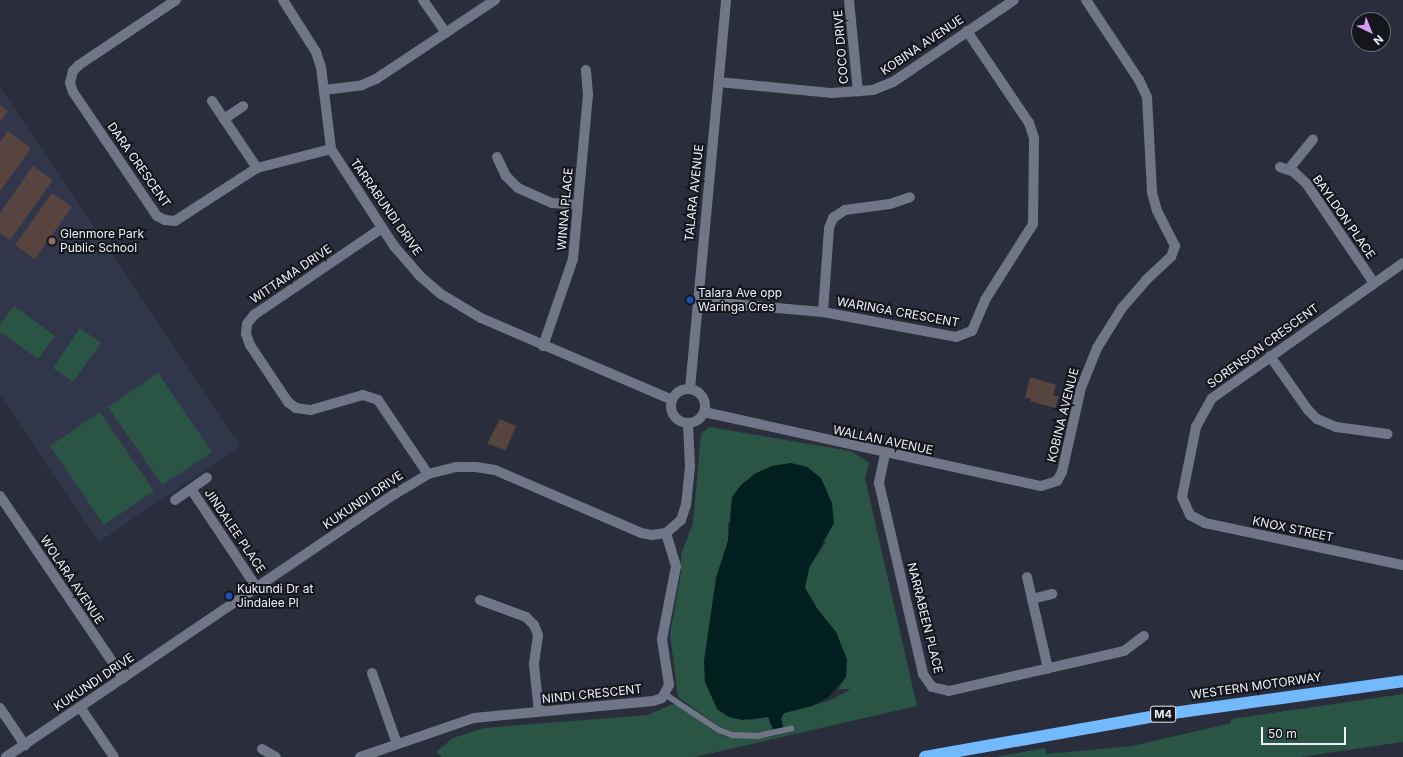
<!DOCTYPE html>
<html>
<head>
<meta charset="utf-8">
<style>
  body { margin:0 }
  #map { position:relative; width:1403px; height:757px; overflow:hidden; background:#292d3c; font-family:Inter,sans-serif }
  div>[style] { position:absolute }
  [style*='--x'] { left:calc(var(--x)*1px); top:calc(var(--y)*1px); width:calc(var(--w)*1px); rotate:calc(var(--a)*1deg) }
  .built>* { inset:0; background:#31364b }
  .green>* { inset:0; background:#2a5443 }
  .water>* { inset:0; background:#011f1f }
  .building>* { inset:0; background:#57443f }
  .service>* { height:5.5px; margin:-2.75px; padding:0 2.75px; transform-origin:2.75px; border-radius:2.75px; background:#707587 }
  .minor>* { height:10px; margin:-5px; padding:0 5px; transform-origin:5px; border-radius:5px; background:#707587 }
  .tertiary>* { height:10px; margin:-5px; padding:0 5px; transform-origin:5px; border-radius:5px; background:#707587 }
  .tertiary>.ring { margin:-5px; padding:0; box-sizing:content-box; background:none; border:10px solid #707587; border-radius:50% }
  .motorway>* { height:12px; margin:-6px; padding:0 6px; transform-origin:6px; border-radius:6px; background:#73b9fd }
  .dots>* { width:11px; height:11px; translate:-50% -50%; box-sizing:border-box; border:2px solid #14161c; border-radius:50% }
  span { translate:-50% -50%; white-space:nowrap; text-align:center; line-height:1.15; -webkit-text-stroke:4px #14161c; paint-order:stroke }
  .shield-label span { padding:1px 3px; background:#14161c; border:1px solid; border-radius:3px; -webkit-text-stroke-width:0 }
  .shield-label { font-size:11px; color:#edf0fa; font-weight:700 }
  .street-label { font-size:12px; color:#edf0fa }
  .poi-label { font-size:12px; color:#edf0fa }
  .left { translate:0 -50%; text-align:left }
  .north { position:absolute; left:1351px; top:12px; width:40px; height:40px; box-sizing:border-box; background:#14161c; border:1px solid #6b6d75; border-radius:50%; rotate:137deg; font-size:11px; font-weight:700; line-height:16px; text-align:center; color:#edf0fa }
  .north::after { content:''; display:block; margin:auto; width:14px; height:18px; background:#d49cfc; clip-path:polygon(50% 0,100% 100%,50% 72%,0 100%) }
  .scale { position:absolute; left:1261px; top:727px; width:85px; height:18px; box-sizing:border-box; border:2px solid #edf0fa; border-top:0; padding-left:5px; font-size:12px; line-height:14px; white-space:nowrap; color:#edf0fa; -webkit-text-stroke:3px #14161c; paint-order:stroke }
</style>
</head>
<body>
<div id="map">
  <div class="built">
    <div style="clip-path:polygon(0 87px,241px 446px,99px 542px,0 395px)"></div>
  </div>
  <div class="green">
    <div style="clip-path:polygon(14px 306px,55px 336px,38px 359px,0 332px,0 325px)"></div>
    <div style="clip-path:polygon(80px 328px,101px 343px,73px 382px,53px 368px)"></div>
    <div style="clip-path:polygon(158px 373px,212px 452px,162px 485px,108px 407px)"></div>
    <div style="clip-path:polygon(100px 412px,154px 491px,104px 525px,50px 446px)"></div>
    <div style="clip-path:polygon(709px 427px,851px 451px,869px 463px,865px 478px,917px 706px,695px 757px,442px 757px,436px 752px,453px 738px,484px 728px,648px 715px,672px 704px,679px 706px,717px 733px,728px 738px,769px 737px,792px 732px,791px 727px,783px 727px,781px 718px,784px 713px,829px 701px,851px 689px,838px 689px,846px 677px,836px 632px,818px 610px,805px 588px,809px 568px,826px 542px,728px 522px,728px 541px,716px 578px,750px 720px,768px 717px,773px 729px,757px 733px,734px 733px,724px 730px,678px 697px,670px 634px,681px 572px,681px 554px,693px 523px,701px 434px)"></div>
    <div style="clip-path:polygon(1403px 694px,1403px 742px,1300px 757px,995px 757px,1045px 748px,1046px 754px,1132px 746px,1231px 723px,1231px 719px)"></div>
  </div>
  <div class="water">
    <div style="clip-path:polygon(791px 463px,807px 467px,821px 478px,832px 503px,834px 523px,809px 568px,805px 588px,818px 610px,836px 632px,847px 659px,846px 677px,829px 697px,812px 706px,784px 713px,781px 718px,783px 727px,773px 729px,768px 717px,742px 720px,729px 717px,717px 709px,705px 682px,704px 661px,716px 578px,728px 541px,732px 497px,742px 484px,756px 473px,772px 466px)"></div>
  </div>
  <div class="building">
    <div style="clip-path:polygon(0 105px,8px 111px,0 122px)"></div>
    <div style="clip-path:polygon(8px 131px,31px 148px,0 191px,0 142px)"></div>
    <div style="clip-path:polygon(33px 166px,53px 180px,10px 240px,0 233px,0 213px)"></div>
    <div style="clip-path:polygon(52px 193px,72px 207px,35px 259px,15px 245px)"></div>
    <div style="clip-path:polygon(1030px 377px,1056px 385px,1053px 395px,1059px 397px,1055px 408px,1030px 401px,1031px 398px,1025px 398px)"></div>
    <div style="clip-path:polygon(500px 419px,516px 426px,506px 450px,487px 444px)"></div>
  </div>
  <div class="service">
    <div style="--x:665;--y:694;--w:65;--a:33.7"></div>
    <div style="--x:719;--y:730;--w:14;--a:21"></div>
    <div style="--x:732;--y:735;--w:25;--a:2"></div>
    <div style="--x:757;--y:736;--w:35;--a:-12"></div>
  </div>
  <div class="minor">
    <div style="--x:176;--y:0;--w:117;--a:146.2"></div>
    <div style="--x:79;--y:65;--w:8;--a:135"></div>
    <div style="--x:73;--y:71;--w:12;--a:104"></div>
    <div style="--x:70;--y:83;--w:9;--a:72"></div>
    <div style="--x:73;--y:92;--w:150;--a:55.9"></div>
    <div style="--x:157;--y:216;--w:9;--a:27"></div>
    <div style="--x:165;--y:220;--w:10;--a:6"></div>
    <div style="--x:175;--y:221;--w:98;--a:-32.9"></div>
    <div style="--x:257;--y:168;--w:76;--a:-14.4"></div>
    <div style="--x:283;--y:0;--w:62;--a:57.6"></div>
    <div style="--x:316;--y:52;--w:16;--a:72"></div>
    <div style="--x:321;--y:67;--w:83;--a:83"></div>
    <div style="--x:331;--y:149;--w:116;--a:57"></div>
    <div style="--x:394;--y:246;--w:40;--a:49"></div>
    <div style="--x:420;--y:276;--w:28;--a:41"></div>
    <div style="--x:441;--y:294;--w:47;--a:31"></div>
    <div style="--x:481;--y:318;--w:208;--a:23.2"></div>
    <div style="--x:423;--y:0;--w:40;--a:55.1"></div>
    <div style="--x:849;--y:0;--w:92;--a:84.4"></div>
    <div style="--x:719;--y:82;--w:114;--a:5.6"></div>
    <div style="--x:832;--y:93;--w:41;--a:-4.2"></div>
    <div style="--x:873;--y:90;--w:22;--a:-22"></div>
    <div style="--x:893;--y:82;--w:146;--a:-34.1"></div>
    <div style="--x:324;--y:90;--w:38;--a:-7"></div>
    <div style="--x:362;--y:85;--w:15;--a:-23"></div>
    <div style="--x:376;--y:79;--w:143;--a:-33.6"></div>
    <div style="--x:212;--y:101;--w:81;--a:56.1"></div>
    <div style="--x:224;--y:119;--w:23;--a:-34"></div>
    <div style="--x:497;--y:157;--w:21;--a:65"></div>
    <div style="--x:506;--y:176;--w:17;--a:45"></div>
    <div style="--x:518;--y:188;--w:37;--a:24"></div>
    <div style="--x:552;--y:203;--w:26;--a:4"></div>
    <div style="--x:1280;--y:167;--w:15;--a:20"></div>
    <div style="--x:1294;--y:172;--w:16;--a:43"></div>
    <div style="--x:1306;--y:183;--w:121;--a:55.8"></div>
    <div style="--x:1289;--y:169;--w:38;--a:-51"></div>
    <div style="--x:382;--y:228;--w:155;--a:145.8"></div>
    <div style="--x:254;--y:315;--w:11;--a:128"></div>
    <div style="--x:247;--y:324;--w:10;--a:96"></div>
    <div style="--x:246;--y:334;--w:12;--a:70"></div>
    <div style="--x:250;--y:345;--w:69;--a:56.3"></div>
    <div style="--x:288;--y:402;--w:10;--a:37"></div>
    <div style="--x:296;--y:408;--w:15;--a:8"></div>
    <div style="--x:311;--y:410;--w:54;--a:-16.1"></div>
    <div style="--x:363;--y:395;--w:16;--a:18"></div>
    <div style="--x:378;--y:400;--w:89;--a:56"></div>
    <div style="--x:1403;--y:263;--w:234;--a:144.7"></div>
    <div style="--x:1212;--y:398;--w:33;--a:119"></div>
    <div style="--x:1196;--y:427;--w:71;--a:101.3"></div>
    <div style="--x:1182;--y:497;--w:20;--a:66"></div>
    <div style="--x:1190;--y:515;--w:17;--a:28"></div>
    <div style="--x:1205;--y:523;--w:202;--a:12"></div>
    <div style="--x:697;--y:301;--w:126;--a:5"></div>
    <div style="--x:823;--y:312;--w:135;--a:10.6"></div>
    <div style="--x:956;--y:337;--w:17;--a:-21"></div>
    <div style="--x:972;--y:331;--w:34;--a:-67"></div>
    <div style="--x:985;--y:300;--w:90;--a:-57.7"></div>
    <div style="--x:1033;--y:224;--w:86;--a:-89.3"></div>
    <div style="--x:1034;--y:138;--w:16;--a:-108"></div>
    <div style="--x:1029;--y:123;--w:111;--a:-124"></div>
    <div style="--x:823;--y:312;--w:84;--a:-85.9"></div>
    <div style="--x:829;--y:228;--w:11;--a:-68"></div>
    <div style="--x:833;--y:218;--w:14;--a:-34"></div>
    <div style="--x:845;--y:210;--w:45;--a:-7.6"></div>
    <div style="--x:890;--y:204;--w:21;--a:-19"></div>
    <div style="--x:543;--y:346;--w:92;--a:-71"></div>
    <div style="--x:573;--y:259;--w:166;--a:-84.8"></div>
    <div style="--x:588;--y:94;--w:24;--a:-95"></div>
    <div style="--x:1270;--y:356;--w:66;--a:54.9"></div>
    <div style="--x:1308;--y:410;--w:13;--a:45"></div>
    <div style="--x:1317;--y:419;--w:21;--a:23"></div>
    <div style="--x:1336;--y:427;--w:52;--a:7.7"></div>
    <div style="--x:704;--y:412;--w:345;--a:12.4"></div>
    <div style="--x:1041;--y:486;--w:17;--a:-17"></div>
    <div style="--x:1057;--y:481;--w:10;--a:-61"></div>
    <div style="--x:1062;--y:472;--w:86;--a:-77.3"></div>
    <div style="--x:1081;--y:388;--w:43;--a:-68.2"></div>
    <div style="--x:1097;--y:348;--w:47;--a:-58"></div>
    <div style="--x:1122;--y:308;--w:37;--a:-49"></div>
    <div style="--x:1146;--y:280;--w:34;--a:-43"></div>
    <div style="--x:1171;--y:257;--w:12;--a:-70"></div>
    <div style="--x:1175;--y:246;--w:39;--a:-117"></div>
    <div style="--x:1157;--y:211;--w:20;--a:-105"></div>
    <div style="--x:1152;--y:192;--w:95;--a:-93"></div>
    <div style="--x:1147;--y:97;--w:19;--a:-115"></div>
    <div style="--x:1139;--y:80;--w:96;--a:-123.5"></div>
    <div style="--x:885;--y:454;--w:30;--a:102"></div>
    <div style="--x:879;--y:483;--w:196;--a:77"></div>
    <div style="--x:923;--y:674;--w:16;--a:55"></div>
    <div style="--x:932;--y:687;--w:17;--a:13"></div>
    <div style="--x:949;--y:691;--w:180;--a:-12.9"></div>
    <div style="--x:1124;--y:651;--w:25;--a:-37"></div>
    <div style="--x:191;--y:489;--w:119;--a:56.3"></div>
    <div style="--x:175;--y:500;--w:39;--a:-35"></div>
    <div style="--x:1027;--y:577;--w:94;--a:77.1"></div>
    <div style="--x:1032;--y:599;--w:21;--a:-14"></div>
    <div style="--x:480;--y:600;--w:49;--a:20.3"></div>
    <div style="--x:526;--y:617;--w:11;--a:45"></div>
    <div style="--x:534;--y:625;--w:11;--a:68"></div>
    <div style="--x:538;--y:635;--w:30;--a:98"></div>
    <div style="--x:534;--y:665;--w:47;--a:83.9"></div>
    <div style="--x:372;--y:673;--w:75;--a:70.6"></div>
    <div style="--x:80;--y:707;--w:60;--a:55.8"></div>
    <div style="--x:0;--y:708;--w:45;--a:56"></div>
    <div style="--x:262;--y:749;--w:16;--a:30"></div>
    <div style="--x:360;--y:757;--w:120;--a:-18.9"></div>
    <div style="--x:474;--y:718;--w:180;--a:-5.4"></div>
    <div style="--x:653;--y:701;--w:9;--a:-18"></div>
    <div style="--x:662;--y:698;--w:15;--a:-62"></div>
    <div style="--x:669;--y:685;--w:47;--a:-98.7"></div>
    <div style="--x:662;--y:639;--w:74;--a:-79.1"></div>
    <div style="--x:676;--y:566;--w:34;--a:-107"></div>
  </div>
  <div class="tertiary">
    <div style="--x:690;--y:389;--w:391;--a:-84.7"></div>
    <div class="ring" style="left:671px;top:389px;width:24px;height:24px"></div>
    <div style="--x:0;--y:496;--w:220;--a:55.9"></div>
    <div style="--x:6;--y:757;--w:470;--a:-34.1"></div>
    <div style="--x:395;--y:494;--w:39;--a:-31"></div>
    <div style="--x:428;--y:474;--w:30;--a:-14"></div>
    <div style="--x:457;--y:467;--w:19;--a:0"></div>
    <div style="--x:476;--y:467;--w:19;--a:9"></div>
    <div style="--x:495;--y:470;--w:159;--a:23.3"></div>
    <div style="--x:641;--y:533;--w:11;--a:10"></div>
    <div style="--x:652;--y:535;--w:14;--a:-8"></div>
    <div style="--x:666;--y:533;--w:20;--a:-41"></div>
    <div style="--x:681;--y:520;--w:16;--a:-72"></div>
    <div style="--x:686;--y:505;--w:38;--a:-84"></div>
    <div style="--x:690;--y:467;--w:44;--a:-92.6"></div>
  </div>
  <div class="motorway">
    <div style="--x:925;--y:757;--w:245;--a:-10.1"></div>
    <div style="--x:1166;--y:714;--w:239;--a:-7.9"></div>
  </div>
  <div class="dots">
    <div style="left:52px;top:241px;background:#8d6e63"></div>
    <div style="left:690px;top:300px;background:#1a4fb4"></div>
    <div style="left:229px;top:596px;background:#1a4fb4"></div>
  </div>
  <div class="shield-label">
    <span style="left:1163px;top:714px">M4</span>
  </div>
  <div class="street-label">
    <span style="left:922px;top:45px;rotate:-34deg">KOBINA AVENUE</span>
    <span style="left:841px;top:47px;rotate:-95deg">COCO DRIVE</span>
    <span style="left:139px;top:165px;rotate:55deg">DARA CRESCENT</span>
    <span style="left:694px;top:193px;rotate:-84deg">TALARA AVENUE</span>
    <span style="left:386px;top:207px;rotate:55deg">TARRABUNDI DRIVE</span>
    <span style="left:565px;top:209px;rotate:-85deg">WINNA PLACE</span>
    <span style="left:1344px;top:217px;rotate:55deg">BAYLDON PLACE</span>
    <span style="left:291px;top:274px;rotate:-34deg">WITTAMA DRIVE</span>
    <span style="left:898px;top:312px;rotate:10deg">WARINGA CRESCENT</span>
    <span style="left:1263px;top:346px;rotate:-36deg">SORENSON CRESCENT</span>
    <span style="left:1063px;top:415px;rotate:-76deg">KOBINA AVENUE</span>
    <span style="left:883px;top:440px;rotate:12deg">WALLAN AVENUE</span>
    <span style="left:363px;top:500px;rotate:-34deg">KUKUNDI DRIVE</span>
    <span style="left:1293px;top:529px;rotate:12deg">KNOX STREET</span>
    <span style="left:235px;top:531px;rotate:56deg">JINDALEE PLACE</span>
    <span style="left:72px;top:580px;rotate:56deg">WOLARA AVENUE</span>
    <span style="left:925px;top:618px;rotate:76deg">NARRABEEN PLACE</span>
    <span style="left:94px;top:682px;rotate:-34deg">KUKUNDI DRIVE</span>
    <span style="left:1256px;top:686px;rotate:-8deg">WESTERN MOTORWAY</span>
    <span style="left:592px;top:694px;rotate:-6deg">NINDI CRESCENT</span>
  </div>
  <div class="poi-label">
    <span class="left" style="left:60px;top:241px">Glenmore Park<br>Public School</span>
    <span class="left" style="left:698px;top:300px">Talara Ave opp<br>Waringa Cres</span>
    <span class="left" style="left:237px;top:596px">Kukundi Dr at<br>Jindalee Pl</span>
  </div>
  <div class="north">N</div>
  <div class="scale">50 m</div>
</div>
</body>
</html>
